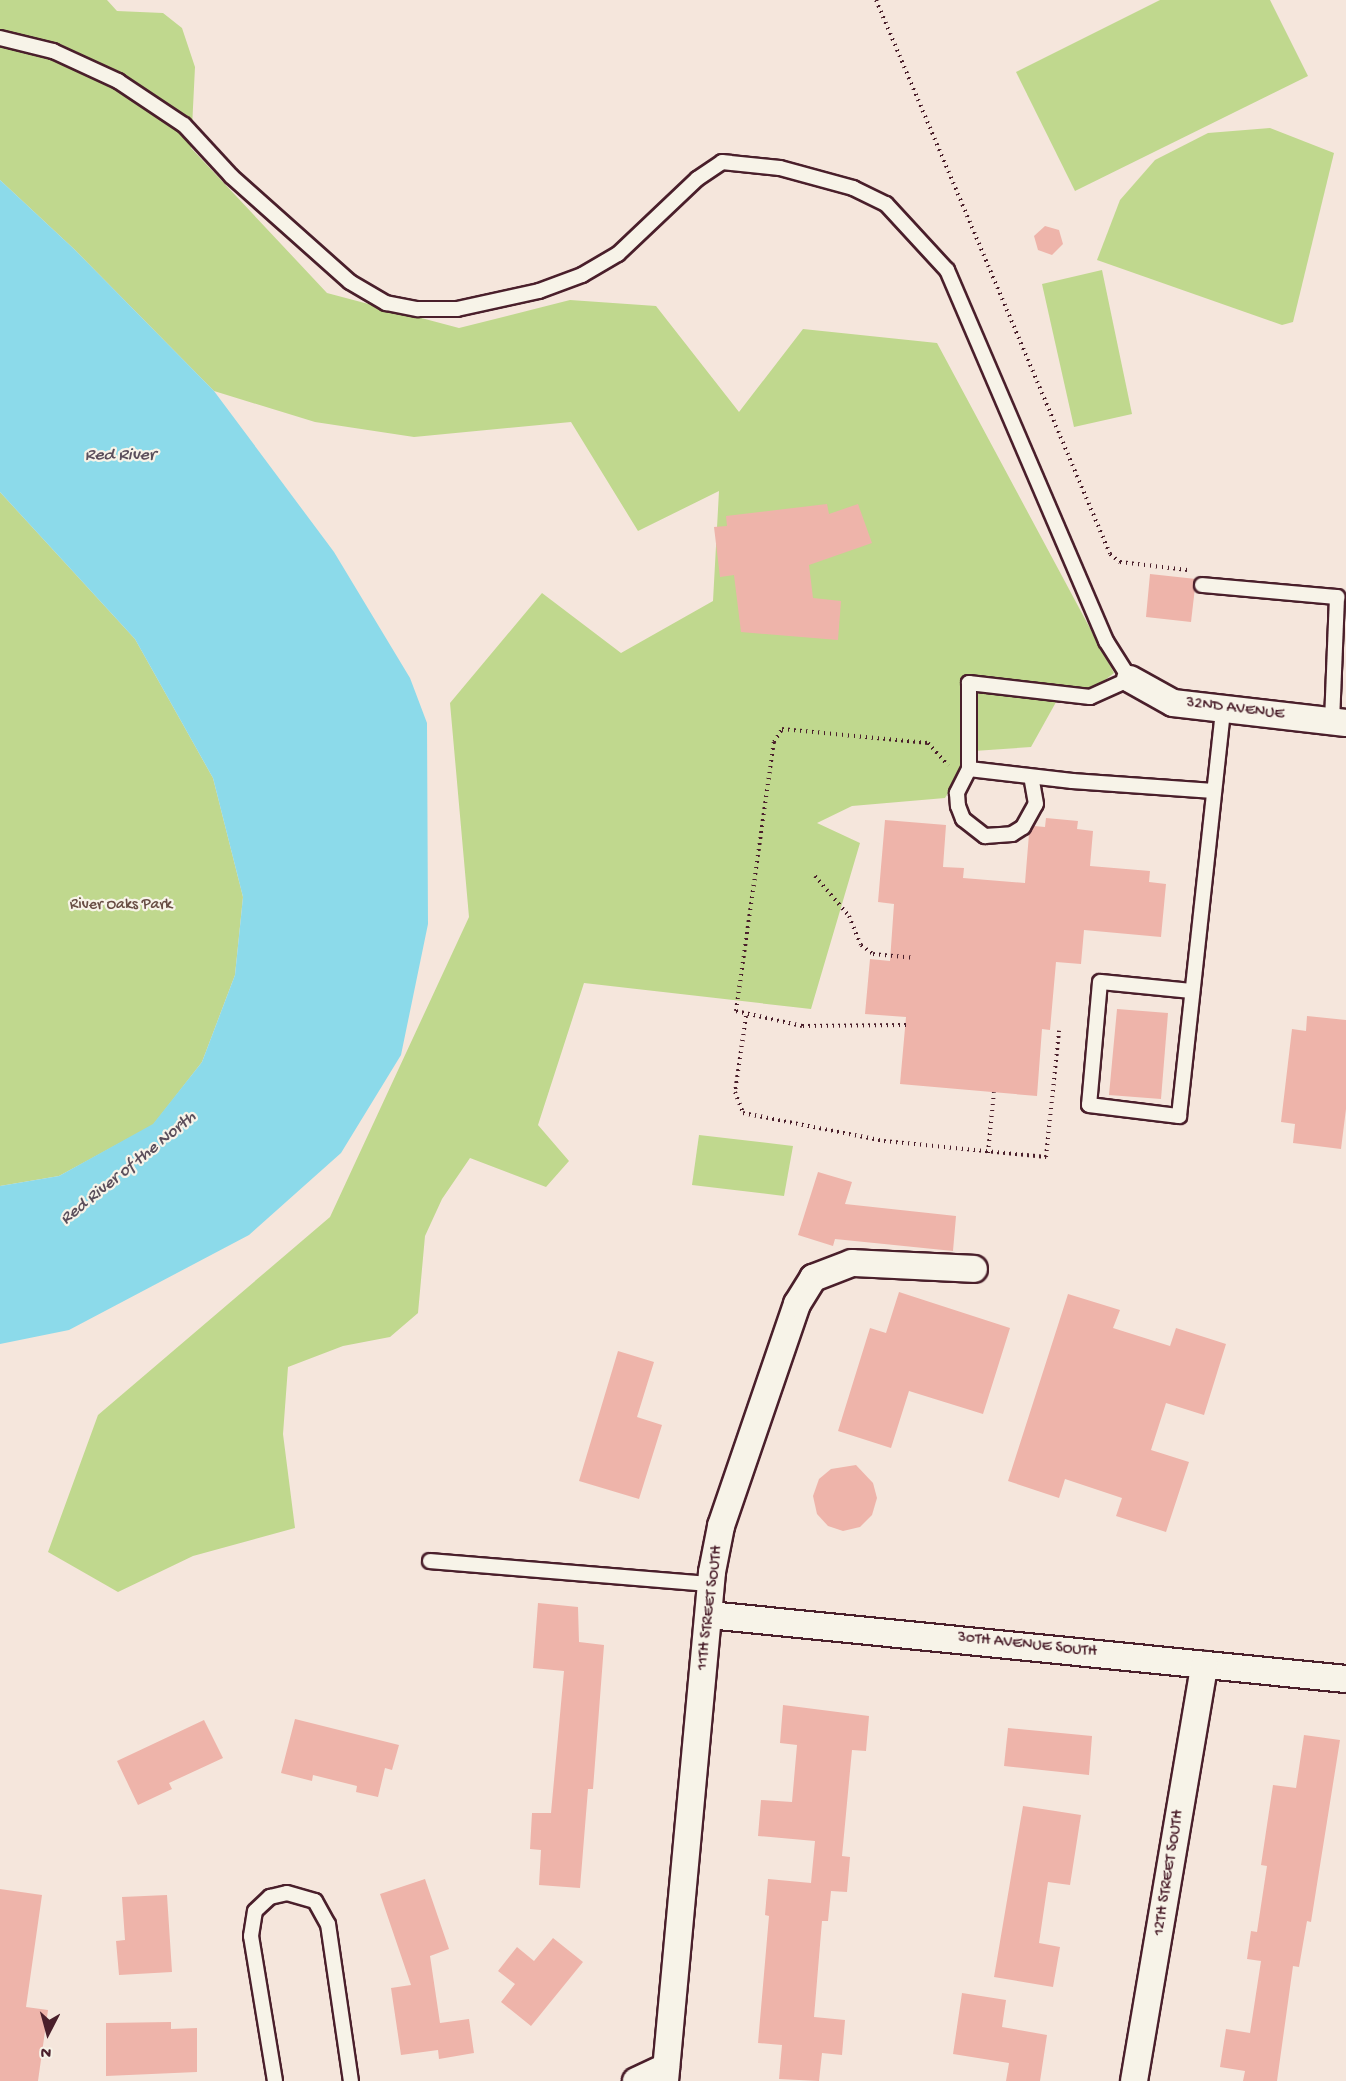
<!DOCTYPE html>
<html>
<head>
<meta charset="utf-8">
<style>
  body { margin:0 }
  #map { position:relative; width:1346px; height:2081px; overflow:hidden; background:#f5e6dc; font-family:"Gochi Hand",sans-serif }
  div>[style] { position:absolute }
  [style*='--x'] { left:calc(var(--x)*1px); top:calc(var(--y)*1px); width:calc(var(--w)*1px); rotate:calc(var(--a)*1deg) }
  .green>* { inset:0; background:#c0d88e }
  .water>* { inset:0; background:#8cdaea }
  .building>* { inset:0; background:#eeb4aa }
  .path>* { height:4px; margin-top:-2px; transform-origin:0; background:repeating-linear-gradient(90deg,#4a1f2b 0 1.5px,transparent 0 6px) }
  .roads { filter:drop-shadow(2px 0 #4a1f2b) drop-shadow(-2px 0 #4a1f2b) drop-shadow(0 2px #4a1f2b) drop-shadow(0 -2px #4a1f2b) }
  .lane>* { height:14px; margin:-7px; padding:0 7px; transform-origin:7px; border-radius:7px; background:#f7f3e8 }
  .street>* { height:26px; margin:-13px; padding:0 13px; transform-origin:13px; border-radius:13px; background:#f7f3e8 }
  span { translate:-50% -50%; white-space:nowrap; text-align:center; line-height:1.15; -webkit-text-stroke:4.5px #f7f3e8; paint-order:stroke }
  .street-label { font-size:16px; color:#4a1f2b }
  .park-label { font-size:16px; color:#684d44 }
  .water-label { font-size:18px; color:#5a4e5b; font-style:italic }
  .north { position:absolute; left:18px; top:2003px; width:60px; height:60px; -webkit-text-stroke:4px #f7f3e8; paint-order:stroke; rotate:186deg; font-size:16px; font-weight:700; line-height:24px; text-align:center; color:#4a1f2b }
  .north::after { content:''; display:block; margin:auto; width:21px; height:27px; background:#4a1f2b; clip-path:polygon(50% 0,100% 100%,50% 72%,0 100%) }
</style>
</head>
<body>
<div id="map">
  <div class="green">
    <div style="clip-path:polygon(0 0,107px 0,117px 11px,163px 13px,182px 28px,195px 67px,191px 148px,327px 293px,459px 328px,570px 300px,656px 306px,739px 412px,803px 329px,937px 343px,1114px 673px,1091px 691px,1065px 686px,1031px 747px,974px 751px,945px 798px,852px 806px,817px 823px,860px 843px,811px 1009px,584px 983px,538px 1125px,569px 1161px,546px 1187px,470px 1158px,442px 1199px,425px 1236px,418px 1313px,390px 1337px,343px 1346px,288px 1367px,283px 1434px,295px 1528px,193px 1556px,118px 1592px,48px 1552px,98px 1415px,330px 1217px,469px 917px,450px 703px,542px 593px,621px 653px,713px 601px,719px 491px,638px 531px,571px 422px,414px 437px,315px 422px,214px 391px,74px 249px,0 180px)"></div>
    <div style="clip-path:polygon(1160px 0,1270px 0,1308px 76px,1075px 191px,1016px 72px)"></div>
    <div style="clip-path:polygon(1270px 128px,1334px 153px,1293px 322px,1282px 325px,1097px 260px,1120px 200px,1155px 160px,1208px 133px)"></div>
    <div style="clip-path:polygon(1102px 270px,1132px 414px,1074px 427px,1042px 284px)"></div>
    <div style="clip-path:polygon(0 492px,135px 639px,213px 778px,243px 897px,235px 975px,202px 1062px,153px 1125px,59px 1176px,0 1186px)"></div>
    <div style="clip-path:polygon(699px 1135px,793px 1146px,784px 1196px,692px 1185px)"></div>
  </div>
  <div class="water">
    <div style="clip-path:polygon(0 180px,74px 249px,214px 391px,334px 552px,410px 678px,427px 723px,428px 924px,401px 1055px,341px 1153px,249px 1235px,69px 1330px,0 1344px,0 1186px,59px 1176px,153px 1124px,202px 1062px,235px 975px,243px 897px,213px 778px,135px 639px,0 492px)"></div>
  </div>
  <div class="building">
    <div style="clip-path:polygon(1045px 226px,1059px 230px,1063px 244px,1052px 255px,1038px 250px,1034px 236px)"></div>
    <div style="clip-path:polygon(827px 504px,829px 514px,858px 504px,872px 543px,809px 565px,813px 598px,841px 601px,838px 640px,741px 632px,734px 575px,720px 577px,714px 527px,727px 526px,726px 516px)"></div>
    <div style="clip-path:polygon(1150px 574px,1196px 579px,1191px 622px,1146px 617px)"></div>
    <div style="clip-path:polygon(1046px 818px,1078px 821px,1077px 829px,1093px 831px,1090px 866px,1150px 871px,1149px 882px,1166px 884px,1161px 937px,1084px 930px,1081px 964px,1056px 962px,1050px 1030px,1042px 1029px,1037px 1096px,900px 1084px,906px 1017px,865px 1014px,870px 959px,890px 961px,894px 904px,878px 902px,885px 820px,946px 825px,943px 867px,964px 868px,963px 878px,1025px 883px,1029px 834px,1034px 826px,1045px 827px)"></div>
    <div style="clip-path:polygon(1117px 1009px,1168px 1013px,1161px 1099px,1109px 1095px)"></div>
    <div style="clip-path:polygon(1307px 1016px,1346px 1020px,1346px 1109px,1341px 1149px,1293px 1143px,1295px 1124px,1281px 1122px,1292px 1029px,1306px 1031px)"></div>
    <div style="clip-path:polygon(818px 1172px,852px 1182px,845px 1204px,956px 1216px,953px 1251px,835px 1239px,833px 1246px,798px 1235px)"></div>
    <div style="clip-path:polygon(899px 1292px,1010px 1328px,983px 1414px,909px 1391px,891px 1448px,838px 1431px,870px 1328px,886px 1333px)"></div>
    <div style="clip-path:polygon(1068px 1294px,1120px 1310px,1113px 1328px,1170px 1346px,1176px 1328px,1226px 1344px,1204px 1415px,1166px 1403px,1151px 1450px,1189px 1462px,1166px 1532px,1116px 1516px,1122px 1498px,1065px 1479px,1059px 1498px,1008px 1481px)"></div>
    <div style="clip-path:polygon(618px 1351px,654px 1362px,637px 1417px,662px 1425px,639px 1499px,579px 1481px)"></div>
    <div style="clip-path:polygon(856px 1465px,873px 1483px,877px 1498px,872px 1515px,860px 1527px,843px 1531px,828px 1526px,817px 1514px,813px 1496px,819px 1479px,831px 1469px)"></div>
    <div style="clip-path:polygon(538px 1603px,578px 1607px,579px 1642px,604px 1645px,593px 1789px,588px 1789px,580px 1888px,539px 1885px,541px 1850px,530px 1849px,532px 1813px,551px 1813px,564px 1671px,533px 1668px)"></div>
    <div style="clip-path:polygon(783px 1705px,869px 1716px,866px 1751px,852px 1750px,842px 1856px,850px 1857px,847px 1892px,831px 1891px,828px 1921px,822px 1921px,814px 2017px,845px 2020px,842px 2055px,822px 2053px,819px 2081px,779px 2079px,782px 2045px,758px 2043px,769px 1916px,765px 1915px,768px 1879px,811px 1883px,815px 1841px,758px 1836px,761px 1800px,792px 1802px,797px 1745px,780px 1743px)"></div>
    <div style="clip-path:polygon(295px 1719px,399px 1745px,392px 1770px,385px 1768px,378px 1797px,356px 1792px,357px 1786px,313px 1775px,312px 1781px,281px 1773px)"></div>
    <div style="clip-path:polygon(204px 1720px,223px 1758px,169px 1783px,172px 1789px,138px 1805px,117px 1761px)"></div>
    <div style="clip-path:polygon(1008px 1728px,1092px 1736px,1089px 1775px,1004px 1766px)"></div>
    <div style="clip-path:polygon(1304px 1735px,1340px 1740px,1311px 1922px,1307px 1921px,1299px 1967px,1293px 1966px,1277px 2081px,1243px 2081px,1245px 2071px,1220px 2067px,1226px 2029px,1250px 2033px,1261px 1961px,1247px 1959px,1251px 1931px,1257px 1932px,1267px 1866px,1261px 1865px,1273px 1785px,1296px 1788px)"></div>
    <div style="clip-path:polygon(1023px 1806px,1081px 1815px,1070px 1885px,1048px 1882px,1039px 1943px,1060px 1947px,1053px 1987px,994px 1977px)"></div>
    <div style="clip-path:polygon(425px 1879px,449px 1949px,430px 1956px,440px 2023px,469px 2019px,474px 2053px,439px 2059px,438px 2050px,401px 2055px,391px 1988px,411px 1985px,380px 1894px)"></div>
    <div style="clip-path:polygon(0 1889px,42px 1895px,26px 2007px,48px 2010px,38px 2081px,0 2081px)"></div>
    <div style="clip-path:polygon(167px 1895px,172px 1972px,119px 1975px,116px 1941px,125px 1940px,122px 1897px)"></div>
    <div style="clip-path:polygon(553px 1938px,583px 1962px,531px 2026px,501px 2002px,515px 1984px,498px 1971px,517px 1947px,534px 1961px)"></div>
    <div style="clip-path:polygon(962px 1993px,1006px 2000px,1002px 2027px,1047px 2035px,1040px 2081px,1006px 2081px,1009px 2063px,953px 2054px)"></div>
    <div style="clip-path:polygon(171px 2022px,171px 2029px,197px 2028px,197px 2072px,106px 2076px,106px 2023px)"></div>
  </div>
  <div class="path">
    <div style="--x:876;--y:0;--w:601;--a:67.1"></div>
    <div style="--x:1110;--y:554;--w:13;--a:39"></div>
    <div style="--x:1120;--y:562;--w:68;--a:6.7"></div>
    <div style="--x:815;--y:876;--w:52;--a:49.6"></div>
    <div style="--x:849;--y:916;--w:31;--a:68"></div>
    <div style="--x:861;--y:945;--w:15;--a:37"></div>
    <div style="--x:873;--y:954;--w:42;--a:5.4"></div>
    <div style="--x:746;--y:1016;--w:77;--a:98.2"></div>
    <div style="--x:735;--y:1092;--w:22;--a:69"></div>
    <div style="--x:743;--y:1113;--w:144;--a:11.2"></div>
    <div style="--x:884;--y:1141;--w:163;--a:5.6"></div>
    <div style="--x:1046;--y:1157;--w:127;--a:-84.1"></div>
    <div style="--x:906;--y:1025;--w:104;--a:179.4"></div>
    <div style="--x:802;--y:1026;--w:68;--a:-167.2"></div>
    <div style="--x:736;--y:1011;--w:272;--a:-82"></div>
    <div style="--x:774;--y:742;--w:15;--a:-58"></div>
    <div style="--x:782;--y:729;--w:147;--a:5.5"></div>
    <div style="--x:928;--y:743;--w:30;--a:48"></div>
    <div style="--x:988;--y:1153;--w:61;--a:-84.4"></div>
  </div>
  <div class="roads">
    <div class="lane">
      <div style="--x:0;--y:38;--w:55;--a:13.8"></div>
      <div style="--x:53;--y:51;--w:72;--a:24.8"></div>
      <div style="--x:118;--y:81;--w:79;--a:33.7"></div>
      <div style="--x:184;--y:125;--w:69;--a:47.3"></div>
      <div style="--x:231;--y:176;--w:159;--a:41.7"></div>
      <div style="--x:350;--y:282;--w:42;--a:30.3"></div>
      <div style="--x:386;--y:303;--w:33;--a:11"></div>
      <div style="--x:418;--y:309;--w:39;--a:0"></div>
      <div style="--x:457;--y:309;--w:84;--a:-12.4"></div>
      <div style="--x:539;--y:291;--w:46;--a:-20.4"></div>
      <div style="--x:582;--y:275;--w:42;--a:-30.3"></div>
      <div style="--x:618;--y:254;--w:109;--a:-43.5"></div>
      <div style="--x:697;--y:179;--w:30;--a:-34"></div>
      <div style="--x:722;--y:162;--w:58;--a:5.9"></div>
      <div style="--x:780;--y:168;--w:76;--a:15.3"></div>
      <div style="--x:853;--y:188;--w:37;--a:26"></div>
      <div style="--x:886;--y:204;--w:90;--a:47.3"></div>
      <div style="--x:947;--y:270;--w:404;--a:66.8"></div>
      <div style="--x:1106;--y:641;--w:45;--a:57.7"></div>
      <div style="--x:1130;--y:679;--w:44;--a:155.8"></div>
      <div style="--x:1090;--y:697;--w:122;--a:-173.4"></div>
      <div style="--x:969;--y:683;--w:86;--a:90"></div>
      <div style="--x:969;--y:769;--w:104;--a:6.6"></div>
      <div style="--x:1072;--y:781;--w:142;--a:4"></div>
      <div style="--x:1202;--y:585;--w:136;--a:5.1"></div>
      <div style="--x:1337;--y:597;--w:124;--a:92.3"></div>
      <div style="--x:969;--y:769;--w:27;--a:117"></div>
      <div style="--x:957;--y:793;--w:13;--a:86"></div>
      <div style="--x:958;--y:806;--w:14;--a:69"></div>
      <div style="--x:963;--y:819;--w:28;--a:38"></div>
      <div style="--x:985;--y:836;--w:27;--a:-4"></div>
      <div style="--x:1012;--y:834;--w:13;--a:-32"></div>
      <div style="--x:1023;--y:827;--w:26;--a:-61"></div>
      <div style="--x:1036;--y:804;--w:27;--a:-100"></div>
      <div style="--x:1192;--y:991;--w:92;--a:-174.4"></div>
      <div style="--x:1100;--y:982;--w:123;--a:95.1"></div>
      <div style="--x:1089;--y:1105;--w:91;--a:7"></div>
      <div style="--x:1179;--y:1116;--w:409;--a:-83.8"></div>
      <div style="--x:430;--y:1561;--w:282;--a:4.7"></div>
      <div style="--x:275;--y:2081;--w:147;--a:-99.4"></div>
      <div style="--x:251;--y:1936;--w:25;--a:-81"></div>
      <div style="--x:255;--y:1911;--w:21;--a:-43"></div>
      <div style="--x:270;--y:1897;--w:17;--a:-13"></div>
      <div style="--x:287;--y:1893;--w:29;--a:16"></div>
      <div style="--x:315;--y:1901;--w:26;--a:61"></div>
      <div style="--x:328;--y:1924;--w:159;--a:81.7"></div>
    </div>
    <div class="street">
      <div style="--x:1130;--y:679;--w:49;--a:29.2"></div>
      <div style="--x:1173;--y:703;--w:174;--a:6.6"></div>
      <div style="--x:709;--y:1615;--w:640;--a:5.74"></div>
      <div style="--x:636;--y:2081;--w:33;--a:-25"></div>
      <div style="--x:665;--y:2081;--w:511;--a:-84.72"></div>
      <div style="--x:712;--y:1572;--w:47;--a:-78.9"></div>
      <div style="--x:721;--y:1526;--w:235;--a:-71.1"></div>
      <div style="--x:797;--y:1304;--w:31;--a:-58"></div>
      <div style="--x:813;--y:1278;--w:42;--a:-21"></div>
      <div style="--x:852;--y:1263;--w:122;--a:2.8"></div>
      <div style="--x:1134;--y:2081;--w:422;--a:-80.4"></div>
    </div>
  </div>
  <div class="street-label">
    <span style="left:1235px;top:710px;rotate:7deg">32ND AVENUE</span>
    <span style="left:711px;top:1608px;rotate:-83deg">11TH STREET SOUTH</span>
    <span style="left:1027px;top:1646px;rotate:6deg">30TH AVENUE SOUTH</span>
    <span style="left:1170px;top:1873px;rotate:-81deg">12TH STREET SOUTH</span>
  </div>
  <div class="park-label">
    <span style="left:121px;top:906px">River Oaks Park</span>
  </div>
  <div class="water-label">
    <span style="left:120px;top:456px">Red River</span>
    <span style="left:129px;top:1169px;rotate:-39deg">Red River of the North</span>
  </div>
  <div class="north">N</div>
</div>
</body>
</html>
